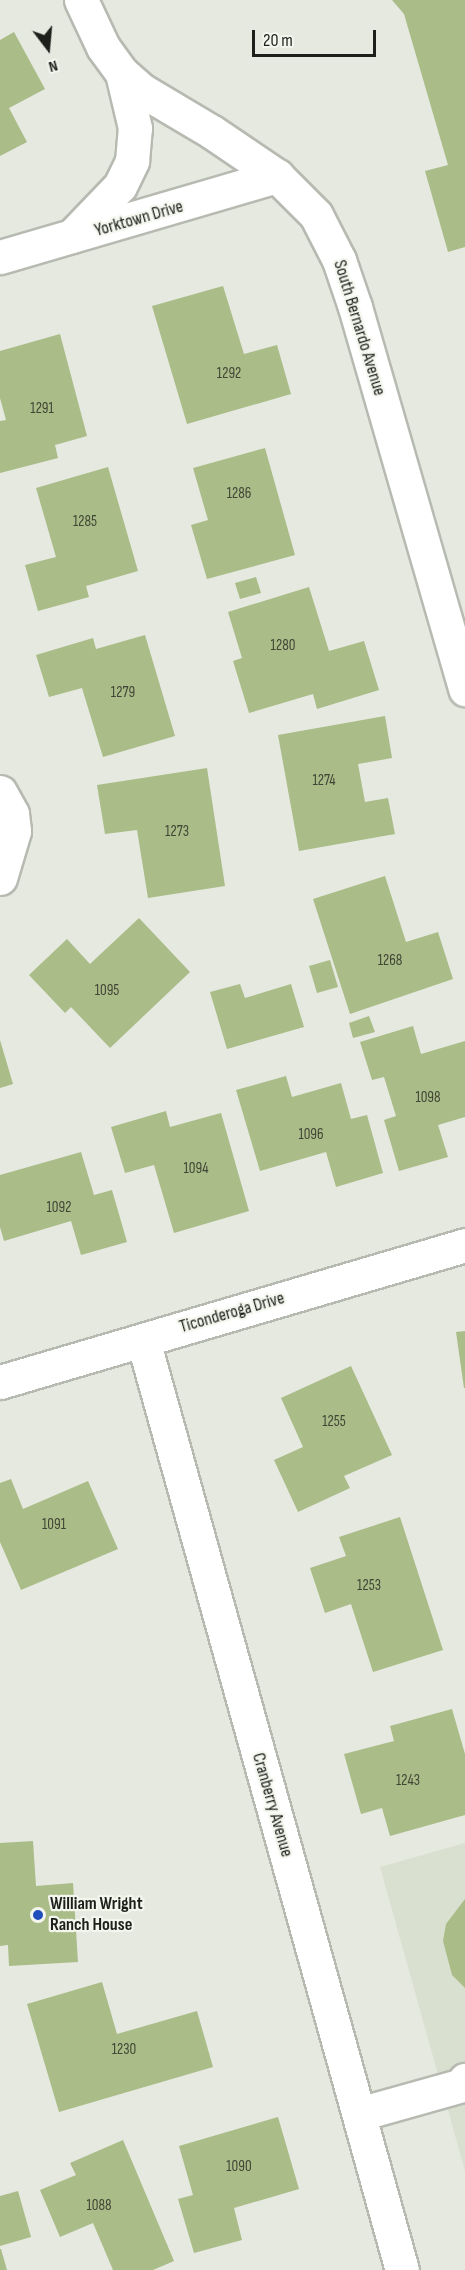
<!DOCTYPE html>
<html>
<head>
<meta charset="utf-8">
<style>
  body { margin:0 }
  #map { position:relative; width:465px; height:2270px; overflow:hidden; background:#e5e9e0; font-family:"Sofia Sans Condensed",sans-serif }
  div>[style] { position:absolute }
  [style*='--x'] { left:calc(var(--x)*1px); top:calc(var(--y)*1px); width:calc(var(--w)*1px); rotate:calc(var(--a)*1deg) }
  .built>* { inset:0; background:#dae0d0 }
  .building>* { inset:0; background:#aabc87 }
  .roads { filter:drop-shadow(2px 0 #b7bab1) drop-shadow(-2px 0 #b7bab1) drop-shadow(0 2px #b7bab1) drop-shadow(0 -2px #b7bab1) }
  .minor>* { height:33px; margin:-16.5px; padding:0 16.5px; transform-origin:16.5px; border-radius:16.5px; background:#fff }
  .dots>* { width:16px; height:16px; translate:-50% -50%; box-sizing:border-box; border:3px solid #f3f6ed; border-radius:50% }
  span { translate:-50% -50%; white-space:nowrap; text-align:center; line-height:1.15; -webkit-text-stroke:4.5px #f3f6ed; paint-order:stroke }
  .number-label { font-size:15px; color:#404636 }
  .number-label span { -webkit-text-stroke-width:0 }
  .street-label { font-size:18px; color:#1d1f1b }
  .poi-label { font-size:18px; color:#1d1f1b; font-weight:700 }
  .left { translate:0 -50%; text-align:left }
  .north { position:absolute; left:18px; top:18px; width:60px; height:60px; -webkit-text-stroke:4px #f3f6ed; paint-order:stroke; rotate:164deg; font-size:16px; font-weight:700; line-height:24px; text-align:center; color:#1d1f1b }
  .north::after { content:''; display:block; margin:auto; width:21px; height:27px; background:#1d1f1b; clip-path:polygon(50% 0,100% 100%,50% 72%,0 100%) }
  .scale { position:absolute; left:252px; top:30px; width:124px; height:27px; box-sizing:border-box; border:3px solid #1d1f1b; border-top:0; padding-left:8px; font-size:18px; line-height:21px; white-space:nowrap; color:#1d1f1b; -webkit-text-stroke:4px #f3f6ed; paint-order:stroke }
</style>
</head>
<body>
<div id="map">
  <div class="built">
    <div style="clip-path:polygon(465px 1843px,465px 2171px,380px 1867px)"></div>
  </div>
  <div class="building">
    <div style="clip-path:polygon(392px 0,465px 0,465px 247px,448px 252px,425px 171px,448px 165px,404px 14px)"></div>
    <div style="clip-path:polygon(14px 32px,45px 89px,9px 108px,27px 142px,0 156px,0 40px)"></div>
    <div style="clip-path:polygon(223px 286px,244px 354px,277px 345px,291px 394px,187px 424px,152px 306px)"></div>
    <div style="clip-path:polygon(60px 334px,87px 436px,55px 445px,58px 458px,0 473px,0 421px,6px 420px,0 398px,0 351px)"></div>
    <div style="clip-path:polygon(265px 448px,295px 555px,207px 579px,191px 525px,208px 520px,193px 468px)"></div>
    <div style="clip-path:polygon(108px 467px,138px 571px,86px 586px,89px 597px,38px 611px,25px 565px,56px 557px,36px 488px)"></div>
    <div style="clip-path:polygon(256px 577px,261px 593px,240px 599px,235px 583px)"></div>
    <div style="clip-path:polygon(309px 587px,329px 651px,364px 641px,379px 690px,317px 709px,313px 694px,249px 713px,233px 661px,242px 658px,228px 612px)"></div>
    <div style="clip-path:polygon(145px 635px,175px 736px,103px 757px,82px 688px,49px 697px,36px 655px,93px 638px,96px 649px)"></div>
    <div style="clip-path:polygon(385px 716px,392px 758px,358px 764px,365px 802px,388px 798px,395px 834px,299px 851px,278px 735px)"></div>
    <div style="clip-path:polygon(207px 768px,225px 886px,148px 898px,137px 830px,105px 834px,97px 785px)"></div>
    <div style="clip-path:polygon(385px 876px,406px 942px,438px 932px,453px 979px,350px 1014px,313px 899px)"></div>
    <div style="clip-path:polygon(139px 918px,190px 972px,110px 1048px,71px 1007px,65px 1013px,29px 975px,67px 939px,90px 964px)"></div>
    <div style="clip-path:polygon(330px 960px,338px 987px,317px 993px,309px 966px)"></div>
    <div style="clip-path:polygon(240px 984px,245px 998px,291px 984px,304px 1027px,227px 1049px,210px 992px)"></div>
    <div style="clip-path:polygon(369px 1016px,375px 1032px,353px 1038px,349px 1023px)"></div>
    <div style="clip-path:polygon(413px 1026px,421px 1054px,465px 1041px,465px 1117px,438px 1125px,448px 1157px,399px 1171px,384px 1120px,396px 1116px,384px 1077px,372px 1080px,360px 1042px)"></div>
    <div style="clip-path:polygon(0 1040px,13px 1084px,0 1088px)"></div>
    <div style="clip-path:polygon(286px 1076px,292px 1097px,341px 1083px,351px 1119px,367px 1115px,383px 1173px,336px 1187px,326px 1152px,260px 1171px,236px 1090px)"></div>
    <div style="clip-path:polygon(166px 1111px,170px 1127px,221px 1113px,249px 1211px,174px 1233px,154px 1165px,125px 1173px,111px 1127px)"></div>
    <div style="clip-path:polygon(81px 1152px,94px 1195px,112px 1190px,127px 1242px,81px 1255px,71px 1221px,4px 1241px,0 1227px,0 1175px)"></div>
    <div style="clip-path:polygon(465px 1331px,465px 1388px,464px 1388px,456px 1332px)"></div>
    <div style="clip-path:polygon(351px 1366px,392px 1455px,344px 1476px,350px 1488px,298px 1512px,274px 1460px,303px 1447px,281px 1398px)"></div>
    <div style="clip-path:polygon(11px 1479px,23px 1509px,88px 1481px,118px 1549px,21px 1590px,0 1542px,0 1483px)"></div>
    <div style="clip-path:polygon(400px 1517px,443px 1650px,373px 1672px,351px 1604px,325px 1613px,310px 1568px,346px 1556px,339px 1537px)"></div>
    <div style="clip-path:polygon(452px 1709px,465px 1754px,465px 1815px,390px 1836px,382px 1808px,361px 1814px,344px 1754px,394px 1741px,390px 1726px)"></div>
    <div style="clip-path:polygon(33px 1841px,36px 1886px,73px 1883px,78px 1962px,9px 1966px,8px 1945px,0 1946px,0 1843px)"></div>
    <div style="clip-path:polygon(465px 1899px,465px 1988px,452px 1975px,443px 1941px,446px 1924px)"></div>
    <div style="clip-path:polygon(102px 1982px,117px 2034px,197px 2011px,213px 2067px,59px 2112px,27px 2004px)"></div>
    <div style="clip-path:polygon(278px 2117px,299px 2189px,234px 2208px,242px 2240px,194px 2253px,178px 2199px,193px 2195px,179px 2146px)"></div>
    <div style="clip-path:polygon(123px 2140px,174px 2261px,153px 2270px,113px 2270px,93px 2223px,60px 2237px,40px 2190px,76px 2175px,70px 2163px)"></div>
    <div style="clip-path:polygon(18px 2191px,31px 2237px,0 2246px,0 2196px)"></div>
    <div style="clip-path:polygon(0 2249px,1px 2249px,7px 2270px,0 2270px)"></div>
  </div>
  <div class="roads">
    <div class="minor">
      <div style="--x:81;--y:0;--w:52;--a:64.9"></div>
      <div style="--x:103;--y:47;--w:32;--a:54"></div>
      <div style="--x:122;--y:73;--w:28;--a:41"></div>
      <div style="--x:143;--y:91;--w:80;--a:30.7"></div>
      <div style="--x:212;--y:132;--w:78;--a:34.1"></div>
      <div style="--x:277;--y:176;--w:55;--a:45"></div>
      <div style="--x:316;--y:215;--w:51;--a:62.9"></div>
      <div style="--x:339;--y:260;--w:50;--a:71.2"></div>
      <div style="--x:355;--y:307;--w:398;--a:73.9"></div>
      <div style="--x:72;--y:236;--w:69;--a:-46.2"></div>
      <div style="--x:120;--y:186;--w:28;--a:-64"></div>
      <div style="--x:132;--y:161;--w:33;--a:-85"></div>
      <div style="--x:135;--y:128;--w:57;--a:-103.3"></div>
      <div style="--x:0;--y:257;--w:289;--a:-16.3"></div>
      <div style="--x:0;--y:792;--w:25;--a:61"></div>
      <div style="--x:12;--y:814;--w:17;--a:83"></div>
      <div style="--x:14;--y:831;--w:49;--a:106.6"></div>
      <div style="--x:143;--y:1340;--w:965;--a:74.44"></div>
      <div style="--x:0;--y:1382;--w:485;--a:-16.4"></div>
      <div style="--x:359;--y:2114;--w:107;--a:-15.7"></div>
      <div style="--x:462;--y:2085;--w:6;--a:-59"></div>
    </div>
  </div>
  <div class="dots">
    <div style="left:38px;top:1915px;background:#1f4fbd"></div>
  </div>
  <div class="number-label">
    <span style="left:229px;top:374px">1292</span>
    <span style="left:42px;top:409px">1291</span>
    <span style="left:239px;top:494px">1286</span>
    <span style="left:85px;top:522px">1285</span>
    <span style="left:283px;top:646px">1280</span>
    <span style="left:123px;top:693px">1279</span>
    <span style="left:324px;top:781px">1274</span>
    <span style="left:177px;top:832px">1273</span>
    <span style="left:390px;top:961px">1268</span>
    <span style="left:107px;top:991px">1095</span>
    <span style="left:428px;top:1098px">1098</span>
    <span style="left:311px;top:1135px">1096</span>
    <span style="left:196px;top:1169px">1094</span>
    <span style="left:59px;top:1208px">1092</span>
    <span style="left:334px;top:1422px">1255</span>
    <span style="left:54px;top:1525px">1091</span>
    <span style="left:369px;top:1586px">1253</span>
    <span style="left:408px;top:1781px">1243</span>
    <span style="left:124px;top:2050px">1230</span>
    <span style="left:239px;top:2167px">1090</span>
    <span style="left:99px;top:2206px">1088</span>
  </div>
  <div class="street-label">
    <span style="left:139px;top:219px;rotate:-16deg">Yorktown Drive</span>
    <span style="left:359px;top:328px;rotate:73deg">South Bernardo Avenue</span>
    <span style="left:232px;top:1313px;rotate:-16deg">Ticonderoga Drive</span>
    <span style="left:272px;top:1805px;rotate:74deg">Cranberry Avenue</span>
  </div>
  <div class="poi-label">
    <span class="left" style="left:50px;top:1915px">William Wright<br>Ranch House</span>
  </div>
  <div class="north">N</div>
  <div class="scale">20 m</div>
</div>
</body>
</html>
